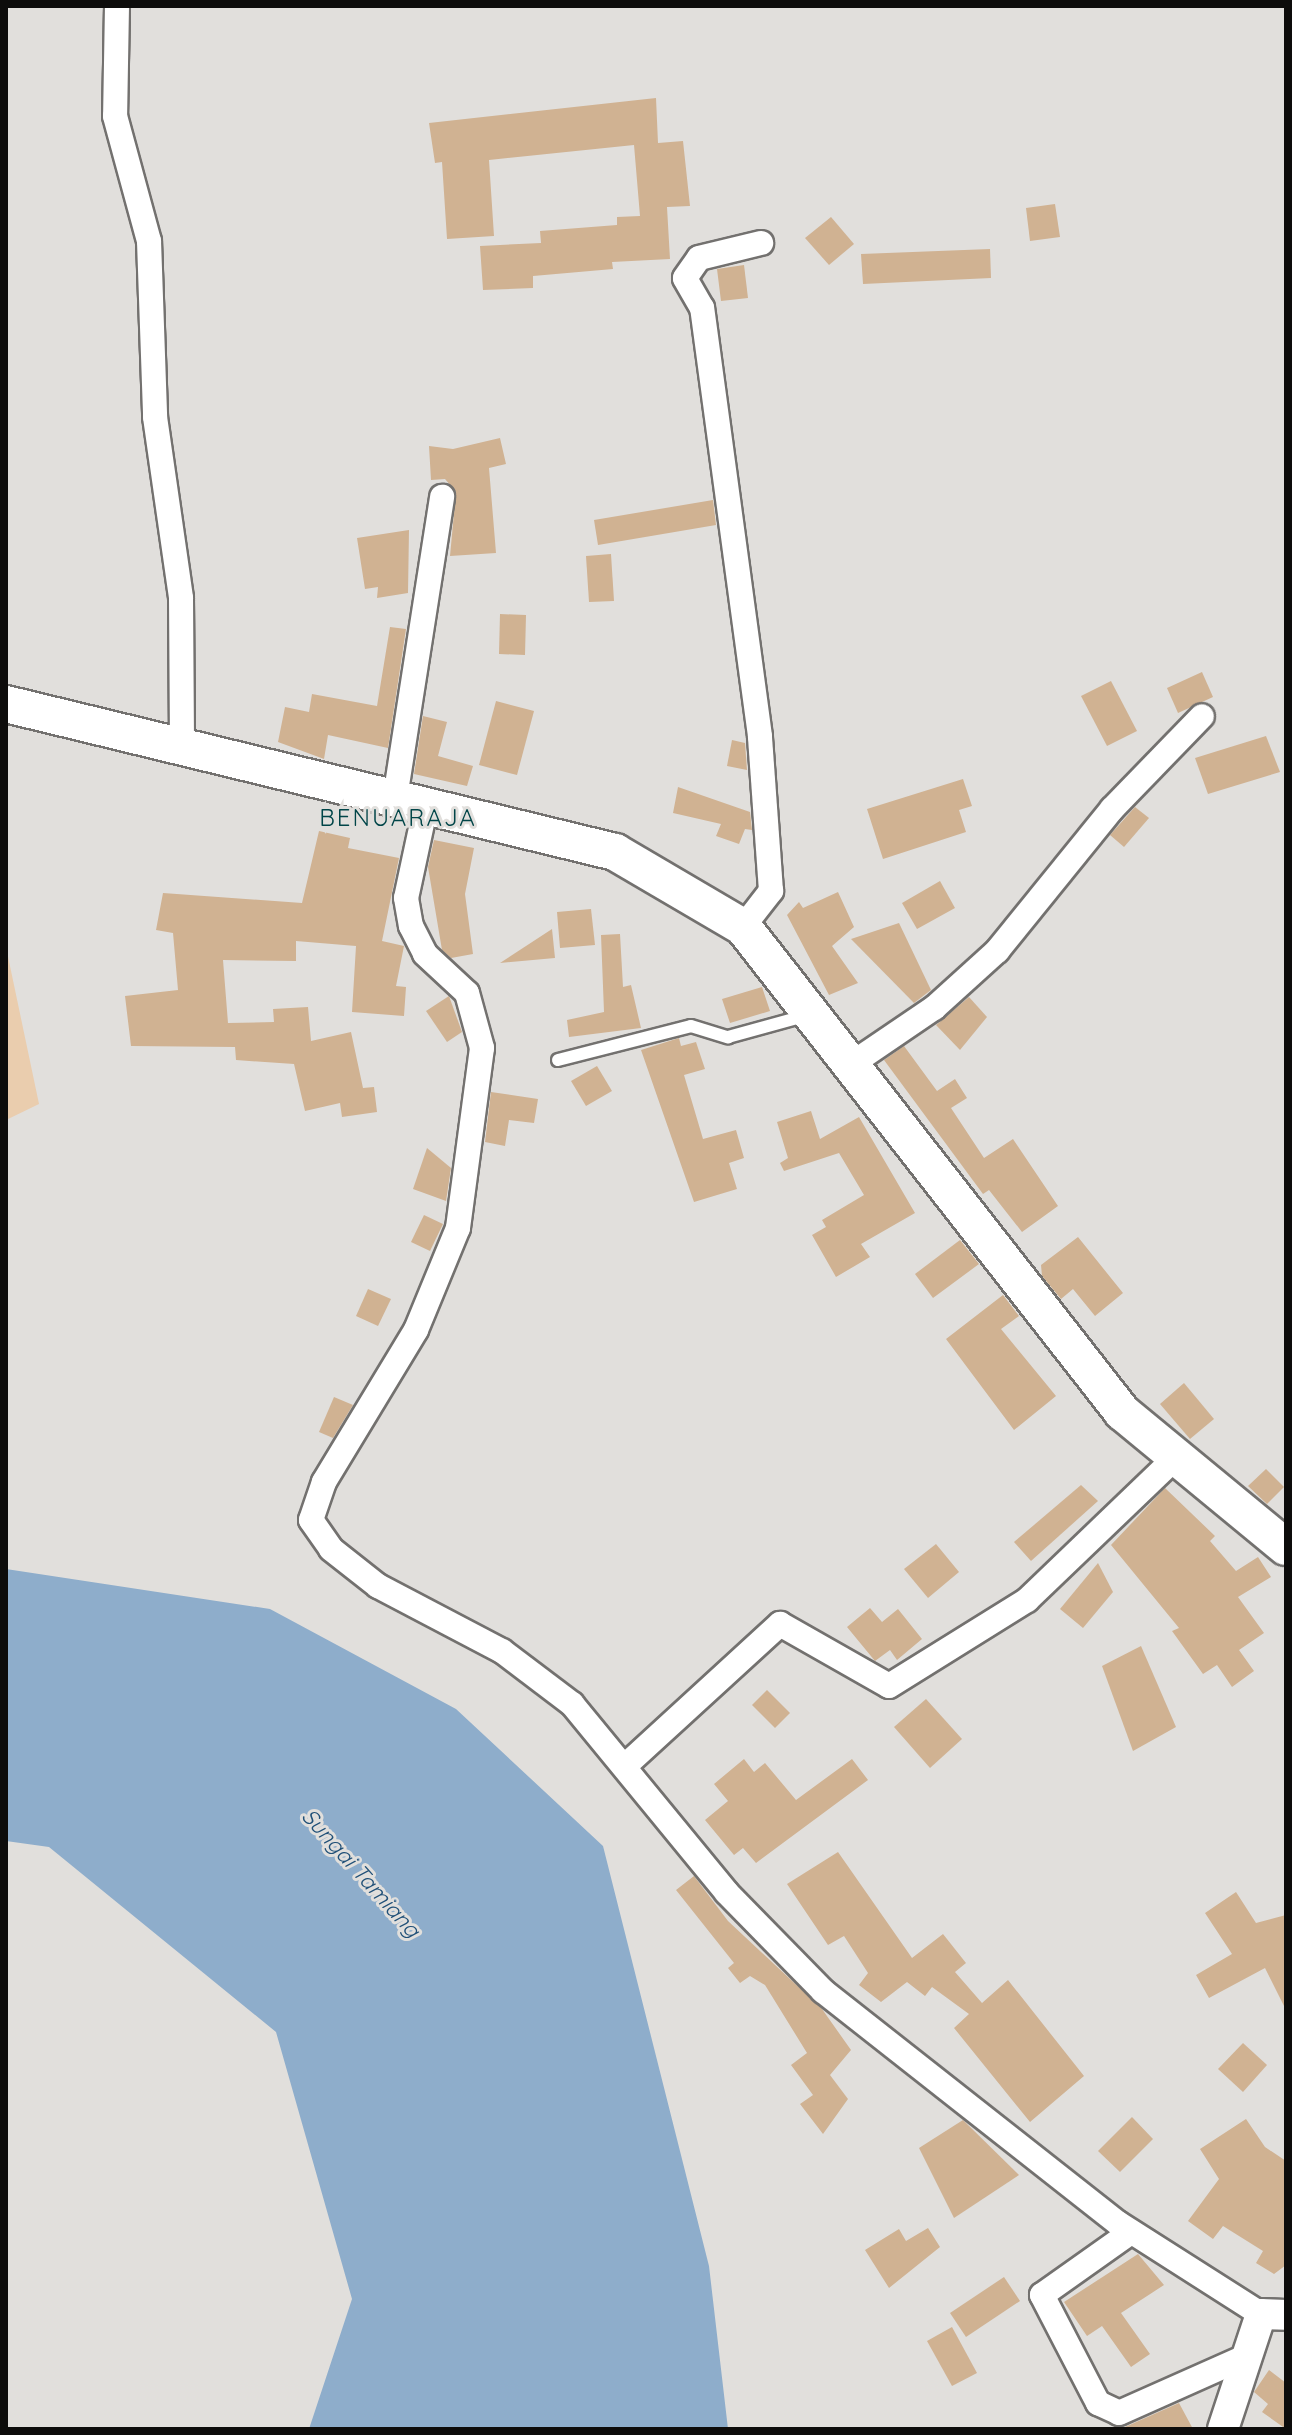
<!DOCTYPE html>
<html>
<head>
<meta charset="utf-8">
<style>
  body { margin:0 }
  #map { position:relative; width:1292px; height:2435px; overflow:hidden; background:#e1dfdc; font-family:Quicksand,sans-serif }
  div>[style] { position:absolute }
  [style*='--x'] { left:calc(var(--x)*1px); top:calc(var(--y)*1px); width:calc(var(--w)*1px); rotate:calc(var(--a)*1deg) }
  .green>* { inset:0; background:#eacdae }
  .water>* { inset:0; background:#8eadcb }
  .building>* { inset:0; background:#d0b292 }
  .roads { filter:drop-shadow(2px 0 #73716f) drop-shadow(-2px 0 #73716f) drop-shadow(0 2px #73716f) drop-shadow(0 -2px #73716f) }
  .service>* { height:12px; margin:-6px; padding:0 6px; transform-origin:6px; border-radius:6px; background:#fff }
  .minor>* { height:24px; margin:-12px; padding:0 12px; transform-origin:12px; border-radius:12px; background:#fff }
  .tertiary>* { height:30px; margin:-15px; padding:0 15px; transform-origin:15px; border-radius:15px; background:#fff }
  .secondary>* { height:36px; margin:-18px; padding:0 18px; transform-origin:18px; border-radius:18px; background:#fff }
  span { translate:-50% -50%; white-space:nowrap; text-align:center; line-height:1.15; -webkit-text-stroke:6px #e1dfdc; paint-order:stroke }
  .water-label { font-size:22px; color:#205078; font-style:italic }
  .quarter-label { font-size:24px; color:#014548; letter-spacing:2px }
  .frame { position:absolute; inset:0; border:8px solid #0d0c0b; pointer-events:none }
</style>
</head>
<body>
<div id="map">
  <div class="green">
    <div style="clip-path:polygon(6px 947px,39px 1104px,6px 1120px)"></div>
  </div>
  <div class="water">
    <div style="clip-path:polygon(6px 1569px,270px 1609px,456px 1709px,603px 1846px,709px 2266px,728px 2429px,309px 2429px,352px 2299px,276px 2032px,49px 1847px,6px 1841px)"></div>
  </div>
  <div class="building">
    <div style="clip-path:polygon(656px 98px,658px 143px,683px 141px,690px 206px,667px 207px,670px 259px,612px 262px,613px 269px,533px 276px,533px 288px,483px 290px,480px 246px,541px 243px,540px 231px,617px 225px,617px 217px,640px 216px,634px 145px,489px 160px,494px 236px,447px 239px,442px 162px,435px 163px,429px 123px)"></div>
    <div style="clip-path:polygon(1055px 204px,1060px 237px,1030px 241px,1026px 208px)"></div>
    <div style="clip-path:polygon(831px 217px,854px 244px,829px 265px,805px 238px)"></div>
    <div style="clip-path:polygon(990px 249px,991px 278px,863px 284px,861px 254px)"></div>
    <div style="clip-path:polygon(744px 265px,748px 298px,721px 301px,717px 269px)"></div>
    <div style="clip-path:polygon(500px 438px,506px 464px,489px 468px,496px 553px,450px 556px,456px 492px,445px 479px,431px 480px,429px 446px,453px 449px)"></div>
    <div style="clip-path:polygon(713px 500px,716px 525px,598px 545px,594px 520px)"></div>
    <div style="clip-path:polygon(409px 530px,408px 593px,377px 598px,378px 587px,365px 589px,357px 538px)"></div>
    <div style="clip-path:polygon(611px 554px,614px 601px,589px 602px,586px 556px)"></div>
    <div style="clip-path:polygon(500px 614px,526px 615px,525px 655px,499px 654px)"></div>
    <div style="clip-path:polygon(390px 627px,406px 629px,388px 748px,328px 735px,324px 759px,278px 742px,285px 707px,309px 712px,312px 694px,377px 706px)"></div>
    <div style="clip-path:polygon(1202px 672px,1213px 697px,1178px 713px,1167px 688px)"></div>
    <div style="clip-path:polygon(1111px 681px,1137px 731px,1107px 746px,1081px 696px)"></div>
    <div style="clip-path:polygon(496px 701px,534px 711px,517px 775px,479px 765px)"></div>
    <div style="clip-path:polygon(423px 716px,447px 722px,438px 756px,473px 766px,467px 786px,414px 774px)"></div>
    <div style="clip-path:polygon(1266px 736px,1280px 772px,1208px 794px,1195px 758px)"></div>
    <div style="clip-path:polygon(732px 740px,745px 743px,747px 770px,727px 766px)"></div>
    <div style="clip-path:polygon(963px 779px,972px 806px,959px 810px,966px 832px,883px 859px,867px 809px)"></div>
    <div style="clip-path:polygon(678px 787px,750px 812px,752px 830px,745px 829px,739px 844px,716px 836px,721px 824px,673px 813px)"></div>
    <div style="clip-path:polygon(1135px 807px,1149px 818px,1124px 847px,1110px 835px)"></div>
    <div style="clip-path:polygon(319px 831px,350px 838px,348px 848px,399px 858px,382px 941px,404px 946px,396px 986px,406px 987px,404px 1016px,352px 1012px,356px 946px,296px 941px,296px 961px,223px 960px,228px 1023px,274px 1022px,273px 1009px,308px 1007px,311px 1041px,351px 1032px,363px 1088px,374px 1087px,377px 1112px,342px 1117px,340px 1103px,305px 1111px,294px 1064px,236px 1060px,235px 1047px,131px 1046px,125px 996px,178px 990px,173px 933px,156px 930px,163px 893px,302px 903px)"></div>
    <div style="clip-path:polygon(434px 840px,474px 848px,465px 894px,473px 954px,451px 958px,442px 950px,428px 867px)"></div>
    <div style="clip-path:polygon(940px 881px,955px 908px,917px 929px,902px 903px)"></div>
    <div style="clip-path:polygon(838px 892px,854px 927px,832px 946px,858px 983px,829px 995px,787px 915px,799px 902px,803px 908px)"></div>
    <div style="clip-path:polygon(591px 909px,595px 945px,560px 948px,557px 912px)"></div>
    <div style="clip-path:polygon(899px 923px,931px 990px,914px 1003px,851px 939px)"></div>
    <div style="clip-path:polygon(552px 929px,555px 958px,500px 963px)"></div>
    <div style="clip-path:polygon(620px 934px,623px 987px,631px 985px,641px 1028px,569px 1037px,567px 1020px,604px 1012px,601px 935px)"></div>
    <div style="clip-path:polygon(762px 987px,770px 1011px,730px 1023px,722px 999px)"></div>
    <div style="clip-path:polygon(449px 996px,462px 1032px,447px 1042px,426px 1011px)"></div>
    <div style="clip-path:polygon(969px 997px,987px 1017px,960px 1050px,936px 1025px)"></div>
    <div style="clip-path:polygon(679px 1038px,681px 1046px,696px 1042px,705px 1069px,684px 1075px,703px 1139px,736px 1130px,744px 1158px,729px 1163px,737px 1189px,694px 1202px,641px 1050px)"></div>
    <div style="clip-path:polygon(904px 1046px,937px 1091px,955px 1079px,967px 1098px,951px 1108px,984px 1158px,1013px 1139px,1058px 1206px,1022px 1232px,989px 1190px,983px 1194px,884px 1060px)"></div>
    <div style="clip-path:polygon(597px 1066px,612px 1091px,586px 1106px,571px 1081px)"></div>
    <div style="clip-path:polygon(491px 1092px,538px 1099px,534px 1123px,509px 1120px,505px 1146px,485px 1142px)"></div>
    <div style="clip-path:polygon(811px 1111px,820px 1139px,859px 1117px,915px 1213px,861px 1244px,870px 1257px,836px 1277px,812px 1235px,826px 1227px,822px 1220px,864px 1195px,839px 1153px,784px 1171px,780px 1163px,788px 1158px,777px 1122px)"></div>
    <div style="clip-path:polygon(427px 1148px,451px 1168px,446px 1201px,413px 1189px)"></div>
    <div style="clip-path:polygon(424px 1215px,443px 1224px,430px 1251px,411px 1242px)"></div>
    <div style="clip-path:polygon(1078px 1237px,1123px 1293px,1095px 1316px,1073px 1289px,1061px 1299px,1042px 1276px,1041px 1265px)"></div>
    <div style="clip-path:polygon(960px 1240px,979px 1264px,933px 1298px,915px 1274px)"></div>
    <div style="clip-path:polygon(368px 1289px,391px 1299px,378px 1326px,356px 1316px)"></div>
    <div style="clip-path:polygon(1003px 1295px,1019px 1316px,1001px 1329px,1056px 1396px,1014px 1430px,946px 1339px)"></div>
    <div style="clip-path:polygon(1184px 1383px,1214px 1419px,1190px 1439px,1160px 1404px)"></div>
    <div style="clip-path:polygon(334px 1397px,353px 1405px,333px 1438px,319px 1432px)"></div>
    <div style="clip-path:polygon(1266px 1469px,1284px 1487px,1267px 1504px,1248px 1486px)"></div>
    <div style="clip-path:polygon(1081px 1485px,1098px 1501px,1031px 1561px,1014px 1542px)"></div>
    <div style="clip-path:polygon(1165px 1488px,1215px 1536px,1210px 1541px,1236px 1571px,1258px 1557px,1271px 1577px,1238px 1597px,1264px 1633px,1239px 1650px,1254px 1671px,1232px 1687px,1217px 1665px,1203px 1674px,1172px 1631px,1179px 1628px,1111px 1545px)"></div>
    <div style="clip-path:polygon(936px 1544px,959px 1572px,928px 1598px,904px 1569px)"></div>
    <div style="clip-path:polygon(1098px 1563px,1113px 1592px,1083px 1628px,1060px 1609px)"></div>
    <div style="clip-path:polygon(870px 1608px,882px 1622px,898px 1609px,922px 1639px,897px 1660px,890px 1650px,875px 1661px,847px 1627px)"></div>
    <div style="clip-path:polygon(1141px 1646px,1176px 1727px,1133px 1751px,1102px 1666px)"></div>
    <div style="clip-path:polygon(767px 1690px,790px 1713px,775px 1728px,752px 1705px)"></div>
    <div style="clip-path:polygon(926px 1699px,962px 1739px,930px 1768px,894px 1727px)"></div>
    <div style="clip-path:polygon(744px 1759px,754px 1772px,765px 1763px,796px 1800px,852px 1759px,868px 1780px,756px 1863px,743px 1848px,734px 1855px,705px 1820px,728px 1801px,714px 1784px)"></div>
    <div style="clip-path:polygon(838px 1852px,912px 1958px,943px 1934px,966px 1963px,955px 1972px,982px 2003px,1008px 1980px,1084px 2076px,1030px 2122px,954px 2028px,969px 2014px,932px 1987px,925px 1996px,907px 1982px,881px 2002px,859px 1985px,868px 1973px,844px 1936px,828px 1945px,787px 1884px)"></div>
    <div style="clip-path:polygon(694px 1876px,728px 1921px,822px 2009px,851px 2050px,830px 2075px,848px 2099px,823px 2134px,800px 2104px,813px 2095px,791px 2065px,807px 2053px,765px 1985px,750px 1976px,740px 1983px,728px 1968px,734px 1963px,676px 1890px)"></div>
    <div style="clip-path:polygon(1236px 1892px,1256px 1923px,1286px 1915px,1286px 2010px,1265px 1968px,1209px 1998px,1196px 1975px,1232px 1954px,1205px 1913px)"></div>
    <div style="clip-path:polygon(1243px 2043px,1267px 2065px,1243px 2092px,1218px 2069px)"></div>
    <div style="clip-path:polygon(1132px 2117px,1153px 2139px,1120px 2172px,1098px 2151px)"></div>
    <div style="clip-path:polygon(1246px 2119px,1265px 2147px,1286px 2161px,1286px 2265px,1274px 2274px,1256px 2263px,1263px 2251px,1223px 2226px,1213px 2239px,1188px 2221px,1219px 2179px,1200px 2149px)"></div>
    <div style="clip-path:polygon(963px 2120px,1019px 2175px,954px 2218px,919px 2148px)"></div>
    <div style="clip-path:polygon(928px 2228px,940px 2247px,889px 2288px,865px 2250px,899px 2229px,906px 2241px)"></div>
    <div style="clip-path:polygon(1138px 2254px,1164px 2285px,1121px 2313px,1150px 2354px,1131px 2367px,1102px 2326px,1087px 2336px,1064px 2302px)"></div>
    <div style="clip-path:polygon(1004px 2277px,1020px 2301px,966px 2337px,950px 2313px)"></div>
    <div style="clip-path:polygon(952px 2327px,977px 2373px,952px 2386px,927px 2341px)"></div>
    <div style="clip-path:polygon(1269px 2370px,1286px 2383px,1286px 2429px,1262px 2412px,1268px 2404px,1254px 2392px)"></div>
    <div style="clip-path:polygon(1179px 2403px,1193px 2429px,1115px 2429px,1125px 2427px)"></div>
  </div>
  <div class="roads">
    <div class="service">
      <div style="--x:558;--y:1060;--w:137;--a:-14.3"></div>
      <div style="--x:691;--y:1026;--w:39;--a:17"></div>
      <div style="--x:728;--y:1037;--w:83;--a:-15.4"></div>
    </div>
    <div class="minor">
      <div style="--x:117;--y:6;--w:110;--a:91"></div>
      <div style="--x:115;--y:116;--w:130;--a:74.8"></div>
      <div style="--x:149;--y:241;--w:176;--a:88"></div>
      <div style="--x:155;--y:417;--w:183;--a:81.8"></div>
      <div style="--x:181;--y:598;--w:145;--a:89.6"></div>
      <div style="--x:395;--y:798;--w:305;--a:-81.1"></div>
      <div style="--x:426;--y:805;--w:95;--a:102.1"></div>
      <div style="--x:406;--y:898;--w:28;--a:80"></div>
      <div style="--x:411;--y:926;--w:31;--a:63"></div>
      <div style="--x:425;--y:954;--w:57;--a:42.9"></div>
      <div style="--x:467;--y:993;--w:57;--a:74.7"></div>
      <div style="--x:482;--y:1048;--w:182;--a:97.6"></div>
      <div style="--x:458;--y:1228;--w:110;--a:112.4"></div>
      <div style="--x:416;--y:1330;--w:178;--a:121.2"></div>
      <div style="--x:324;--y:1482;--w:40;--a:108.9"></div>
      <div style="--x:311;--y:1520;--w:35;--a:55"></div>
      <div style="--x:331;--y:1549;--w:60;--a:38.2"></div>
      <div style="--x:378;--y:1586;--w:140;--a:27.7"></div>
      <div style="--x:502;--y:1651;--w:88;--a:37.1"></div>
      <div style="--x:572;--y:1704;--w:244;--a:50.6"></div>
      <div style="--x:727;--y:1893;--w:137;--a:45.6"></div>
      <div style="--x:823;--y:1991;--w:375;--a:38.2"></div>
      <div style="--x:1118;--y:2223;--w:169;--a:32.5"></div>
      <div style="--x:743;--y:927;--w:46;--a:-52.1"></div>
      <div style="--x:771;--y:891;--w:155;--a:-94.1"></div>
      <div style="--x:760;--y:736;--w:432;--a:-97.7"></div>
      <div style="--x:702;--y:308;--w:34;--a:-120"></div>
      <div style="--x:685;--y:278;--w:24;--a:-55"></div>
      <div style="--x:699;--y:258;--w:64;--a:-13.6"></div>
      <div style="--x:850;--y:1065;--w:102;--a:-34.2"></div>
      <div style="--x:934;--y:1008;--w:85;--a:-42.1"></div>
      <div style="--x:997;--y:951;--w:183;--a:-51"></div>
      <div style="--x:1112;--y:809;--w:129;--a:-45.9"></div>
      <div style="--x:626;--y:1765;--w:209;--a:-42.5"></div>
      <div style="--x:780;--y:1624;--w:125;--a:29.6"></div>
      <div style="--x:889;--y:1686;--w:163;--a:-31.9"></div>
      <div style="--x:1027;--y:1600;--w:204;--a:-43.8"></div>
      <div style="--x:1131;--y:2232;--w:109;--a:144.7"></div>
      <div style="--x:1042;--y:2295;--w:122;--a:62.6"></div>
      <div style="--x:1098;--y:2403;--w:23;--a:25"></div>
      <div style="--x:1119;--y:2413;--w:138;--a:-24"></div>
    </div>
    <div class="tertiary">
      <div style="--x:1223;--y:2429;--w:121;--a:-71.7"></div>
      <div style="--x:1261;--y:2314;--w:25;--a:2"></div>
    </div>
    <div class="secondary">
      <div style="--x:6;--y:704;--w:627;--a:13.66"></div>
      <div style="--x:615;--y:852;--w:148;--a:30.4"></div>
      <div style="--x:743;--y:927;--w:616;--a:51.99"></div>
      <div style="--x:1122;--y:1412;--w:212;--a:39.5"></div>
    </div>
  </div>
  <div class="water-label">
    <span style="left:361px;top:1873px;rotate:48deg">Sungai Tamiang</span>
  </div>
  <div class="quarter-label">
    <span style="left:398px;top:818px">BENUARAJA</span>
  </div>
  <div class="frame"></div>
</div>
</body>
</html>
